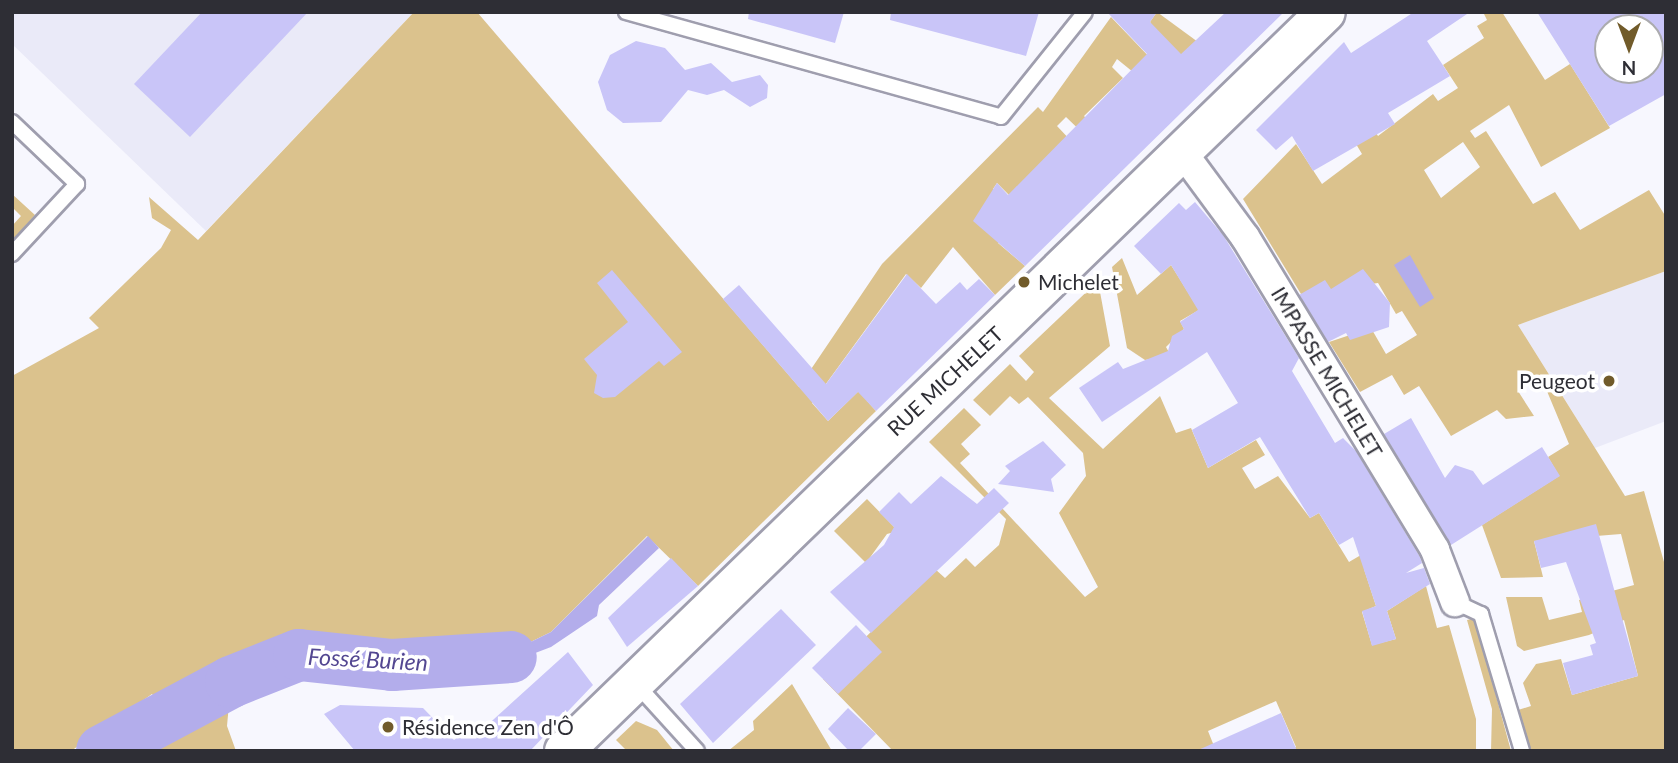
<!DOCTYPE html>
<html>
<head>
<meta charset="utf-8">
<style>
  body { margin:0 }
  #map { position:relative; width:1678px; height:763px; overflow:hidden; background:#f7f7fe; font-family:Lato,sans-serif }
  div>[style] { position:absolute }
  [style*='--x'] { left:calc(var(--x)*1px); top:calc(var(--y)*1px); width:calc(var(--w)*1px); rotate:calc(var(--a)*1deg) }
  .built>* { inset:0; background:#eaeaf8 }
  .green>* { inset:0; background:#dbc28d }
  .water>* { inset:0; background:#b3adeb }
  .river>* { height:52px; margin:-26px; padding:0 26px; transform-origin:26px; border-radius:26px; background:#b3adeb }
  .building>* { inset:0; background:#c9c5f8 }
  .roads { filter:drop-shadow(2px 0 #9f9eae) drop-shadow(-2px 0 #9f9eae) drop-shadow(0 2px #9f9eae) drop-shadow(0 -2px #9f9eae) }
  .service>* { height:14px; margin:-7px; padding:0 7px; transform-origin:7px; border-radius:7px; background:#fff }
  .minor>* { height:28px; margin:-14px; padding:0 14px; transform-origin:14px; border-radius:14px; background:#fff }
  .secondary>* { height:38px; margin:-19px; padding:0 19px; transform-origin:19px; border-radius:19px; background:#fff }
  .dots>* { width:19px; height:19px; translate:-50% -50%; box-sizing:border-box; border:4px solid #fff; border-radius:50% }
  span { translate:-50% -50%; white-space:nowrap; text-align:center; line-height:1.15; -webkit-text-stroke:7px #fff; paint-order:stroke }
  .poi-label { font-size:21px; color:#2e2e35 }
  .left { translate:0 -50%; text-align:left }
  .right { translate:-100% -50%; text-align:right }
  .street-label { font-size:21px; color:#2e2e35 }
  .water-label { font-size:23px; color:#534791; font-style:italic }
  .frame { position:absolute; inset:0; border:14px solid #2e2e35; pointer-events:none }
  .north { position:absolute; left:1594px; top:14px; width:70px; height:70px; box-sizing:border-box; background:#fff; border:2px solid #ababae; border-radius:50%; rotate:180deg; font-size:19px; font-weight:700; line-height:28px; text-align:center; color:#2e2e35 }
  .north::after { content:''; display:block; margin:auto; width:24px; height:32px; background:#715b2a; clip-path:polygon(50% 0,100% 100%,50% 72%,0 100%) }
</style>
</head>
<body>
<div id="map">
  <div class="built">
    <div style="clip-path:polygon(12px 12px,414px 12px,206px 231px,12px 44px)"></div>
    <div style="clip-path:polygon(1666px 271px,1666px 421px,1595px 448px,1518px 325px)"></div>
  </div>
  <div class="green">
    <div style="clip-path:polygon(414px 12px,477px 12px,799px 387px,882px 264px,1038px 107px,1043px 112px,1111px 17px,1156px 64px,1133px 72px,1117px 59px,1112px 67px,1123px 78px,1084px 116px,1101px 134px,1093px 143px,1066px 117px,1057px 126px,1074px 144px,1015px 201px,997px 183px,993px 189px,1022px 219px,998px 243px,1025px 266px,995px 295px,953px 247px,921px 288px,906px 274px,812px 403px,828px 421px,875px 375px,867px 401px,876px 411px,698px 586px,647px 536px,551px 632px,510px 652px,425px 659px,273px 650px,159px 704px,152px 694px,71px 751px,12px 751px,12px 376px,99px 328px,89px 318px,161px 248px,171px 230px,152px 218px,149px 197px,198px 240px)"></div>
    <div style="clip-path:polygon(1157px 12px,1198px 42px,1181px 73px,1150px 22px)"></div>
    <div style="clip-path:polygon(evenodd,1483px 12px,1502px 12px,1545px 80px,1570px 64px,1610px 128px,1541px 167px,1509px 105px,1470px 131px,1475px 138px,1486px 131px,1533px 204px,1555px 192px,1580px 230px,1649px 190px,1666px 217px,1666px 271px,1518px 325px,1625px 496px,1644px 491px,1666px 569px,1666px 751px,1530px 751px,1518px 710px,1531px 706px,1523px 683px,1536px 664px,1561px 659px,1572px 695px,1638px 676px,1624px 620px,1589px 635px,1524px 651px,1517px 646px,1506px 597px,1542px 597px,1549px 620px,1582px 612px,1579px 600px,1634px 585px,1621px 534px,1534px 541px,1543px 577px,1501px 578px,1482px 525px,1559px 476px,1548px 457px,1569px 444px,1544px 384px,1537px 380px,1518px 391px,1534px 416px,1506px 419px,1497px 410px,1451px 436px,1419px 386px,1404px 395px,1392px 375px,1360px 392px,1329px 342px,1371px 328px,1386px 354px,1417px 335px,1402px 311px,1396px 314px,1378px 283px,1301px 294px,1243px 199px,1296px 144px,1322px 184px,1362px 154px,1353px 139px,1367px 119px,1378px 136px,1433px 94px,1438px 101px,1458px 88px,1443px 65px,1484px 38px,1477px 26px,1487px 20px,1483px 12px,1463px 142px,1480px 167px,1441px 198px,1424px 170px,1463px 142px)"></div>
    <div style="clip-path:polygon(12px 194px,35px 215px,12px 241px,12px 226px,21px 216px,12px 207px)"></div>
    <div style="clip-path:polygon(1122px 258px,1137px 295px,1171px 265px,1199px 310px,1180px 321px,1184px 329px,1166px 347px,1171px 356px,1145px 360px,1127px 348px,1112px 267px)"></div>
    <div style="clip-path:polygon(1098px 281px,1110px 346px,1049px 398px,1103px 449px,1160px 396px,1176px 433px,1191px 428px,1208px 468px,1256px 440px,1265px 455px,1242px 468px,1255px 489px,1278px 476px,1310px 518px,1319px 513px,1349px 562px,1366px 552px,1364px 569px,1376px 606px,1362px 612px,1372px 645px,1396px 639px,1387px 611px,1426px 586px,1437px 628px,1449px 625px,1476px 719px,1476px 751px,1288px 751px,1296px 747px,1276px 701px,1208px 731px,1214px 746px,1205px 751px,893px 751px,823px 679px,935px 569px,945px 578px,966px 558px,975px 567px,999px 545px,1006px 519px,929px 442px,964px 408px,981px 425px,961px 444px,970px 454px,960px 463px,1085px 597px,1098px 587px,1059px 513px,1086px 476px,1083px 453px,1028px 397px,1019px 404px,1010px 396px,990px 416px,973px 400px,1010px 364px,1026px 381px,1034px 372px,1019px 356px)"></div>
    <div style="clip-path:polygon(867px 499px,898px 531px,887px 534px,866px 563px,834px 531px)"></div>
    <div style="clip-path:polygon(1475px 618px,1511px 751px,1491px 751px,1492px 709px,1467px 620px)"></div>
    <div style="clip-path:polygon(231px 682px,227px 726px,236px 751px,116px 751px,165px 727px)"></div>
    <div style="clip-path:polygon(792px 684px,832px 751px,728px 751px,754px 730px,753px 721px)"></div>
    <div style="clip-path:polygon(636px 721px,657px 730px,674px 751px,627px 751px,616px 740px)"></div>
  </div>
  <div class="water">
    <div style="clip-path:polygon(1410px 255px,1434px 298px,1420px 307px,1394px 265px)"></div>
    <div style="clip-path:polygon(648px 536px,659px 548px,599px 605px,597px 616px,551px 647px,509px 663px,392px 665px,299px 655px,231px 682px,165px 727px,116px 751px,90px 751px,159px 704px,273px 650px,425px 659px,510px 652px,551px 632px)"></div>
  </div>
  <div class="river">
    <div style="--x:102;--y:751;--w:146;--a:-28.1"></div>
    <div style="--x:231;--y:682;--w:73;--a:-21.7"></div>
    <div style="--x:299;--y:655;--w:94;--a:6.1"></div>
    <div style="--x:392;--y:665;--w:119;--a:-3.8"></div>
  </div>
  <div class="building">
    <div style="clip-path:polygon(202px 12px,308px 12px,190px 137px,134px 84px)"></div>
    <div style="clip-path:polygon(749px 12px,844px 12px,835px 43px,748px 19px)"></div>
    <div style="clip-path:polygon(891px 12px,1039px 12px,1026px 56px,890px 20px)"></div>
    <div style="clip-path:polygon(1107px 12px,1157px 12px,1150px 22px,1181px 54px,1226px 12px,1284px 12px,1025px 266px,973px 221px,997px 183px,1008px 195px,1147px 54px)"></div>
    <div style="clip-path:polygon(1414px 12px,1470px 12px,1427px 41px,1450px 76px,1388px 113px,1395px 124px,1313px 171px,1292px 136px,1276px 150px,1256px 130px,1344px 42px,1351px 53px)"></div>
    <div style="clip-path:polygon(evenodd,1537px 12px,1666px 12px,1666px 94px,1609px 126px,1537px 12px,1608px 28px,1650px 28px,1650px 70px,1608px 70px,1608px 28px)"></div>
    <div style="clip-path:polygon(636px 41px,665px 48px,685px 70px,711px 63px,732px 82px,760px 75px,768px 85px,767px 98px,750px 107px,724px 90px,707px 95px,688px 90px,661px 122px,623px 123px,607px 110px,598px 82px,610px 55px)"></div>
    <div style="clip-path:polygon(1195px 202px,1223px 235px,1299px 358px,1292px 371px,1335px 443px,1343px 438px,1356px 451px,1420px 557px,1422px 563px,1406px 573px,1424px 568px,1430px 584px,1387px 611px,1396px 639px,1372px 646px,1362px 611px,1376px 606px,1353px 537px,1339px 545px,1319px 513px,1310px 518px,1260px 437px,1208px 468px,1192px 430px,1238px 403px,1207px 352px,1102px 422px,1079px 388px,1118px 362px,1123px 369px,1168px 351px,1172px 336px,1184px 329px,1180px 322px,1198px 310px,1171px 265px,1161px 274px,1134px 246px,1179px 203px,1186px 210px)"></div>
    <div style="clip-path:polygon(1363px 269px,1390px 303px,1389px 327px,1350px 340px,1346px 333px,1328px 342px,1299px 295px,1325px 280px,1331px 289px)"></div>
    <div style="clip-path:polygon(612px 270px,682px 352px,664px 366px,659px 361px,615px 397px,603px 398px,594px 393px,597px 375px,584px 359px,628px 322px,597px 283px)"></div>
    <div style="clip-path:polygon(907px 274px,936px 304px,960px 282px,967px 290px,979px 279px,995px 295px,876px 411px,858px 392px,828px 421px,723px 299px,739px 285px,826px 384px)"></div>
    <div style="clip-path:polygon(1411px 418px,1445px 478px,1455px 465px,1473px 471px,1483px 485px,1542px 447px,1560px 476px,1451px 545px,1384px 434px)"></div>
    <div style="clip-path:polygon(1043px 441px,1066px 465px,1051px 479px,1054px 492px,998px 484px,1010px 471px,1005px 466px)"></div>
    <div style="clip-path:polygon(941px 476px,977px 504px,994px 488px,1009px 503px,871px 633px,830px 592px,884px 545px,894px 527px,879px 512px,899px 492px,911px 504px)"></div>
    <div style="clip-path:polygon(1596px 524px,1638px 676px,1572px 695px,1563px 663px,1593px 655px,1590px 645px,1596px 643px,1566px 562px,1541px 568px,1534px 541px)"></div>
    <div style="clip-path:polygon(671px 558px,698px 586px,627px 647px,608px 618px)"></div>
    <div style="clip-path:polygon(781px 609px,816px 645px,713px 743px,680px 704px)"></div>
    <div style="clip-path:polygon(856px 625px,882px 652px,838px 694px,812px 668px)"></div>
    <div style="clip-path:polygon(568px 652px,593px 685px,530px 751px,355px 751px,324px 714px,340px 705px,423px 708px,454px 740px,474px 725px,483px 729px)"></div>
    <div style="clip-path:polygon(848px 708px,876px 734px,859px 751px,849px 751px,828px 729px)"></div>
    <div style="clip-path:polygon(1281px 713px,1297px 751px,1196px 751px)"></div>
  </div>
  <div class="roads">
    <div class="service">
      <div style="--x:626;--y:12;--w:389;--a:15.6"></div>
      <div style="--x:1001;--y:117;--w:134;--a:-51.3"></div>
      <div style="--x:12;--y:122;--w:90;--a:43.6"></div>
      <div style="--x:77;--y:184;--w:96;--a:132.9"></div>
      <div style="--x:1455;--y:602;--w:29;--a:25"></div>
      <div style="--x:1481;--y:614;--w:143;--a:73.3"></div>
      <div style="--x:637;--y:685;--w:89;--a:47.7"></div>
    </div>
    <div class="minor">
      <div style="--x:1183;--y:153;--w:104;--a:53.6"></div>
      <div style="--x:1245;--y:237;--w:366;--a:58.7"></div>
      <div style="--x:1435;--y:550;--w:56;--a:69"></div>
    </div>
    <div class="secondary">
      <div style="--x:564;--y:751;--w:1061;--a:-44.12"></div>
    </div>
  </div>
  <div class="dots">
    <div style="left:1024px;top:282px;background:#715b2a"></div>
    <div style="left:1609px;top:381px;background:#715b2a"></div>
    <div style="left:388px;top:727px;background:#715b2a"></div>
  </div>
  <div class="poi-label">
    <span class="left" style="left:1038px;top:282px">Michelet</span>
    <span class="right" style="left:1595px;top:381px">Peugeot</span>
    <span class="left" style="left:402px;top:727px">Résidence Zen d'Ô</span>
  </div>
  <div class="street-label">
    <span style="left:1327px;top:372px;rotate:59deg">IMPASSE MICHELET</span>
    <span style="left:945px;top:381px;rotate:-43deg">RUE MICHELET</span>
  </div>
  <div class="water-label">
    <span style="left:368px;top:659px;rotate:3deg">Fossé Burien</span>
  </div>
  <div class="frame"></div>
  <div class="north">N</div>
</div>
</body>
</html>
